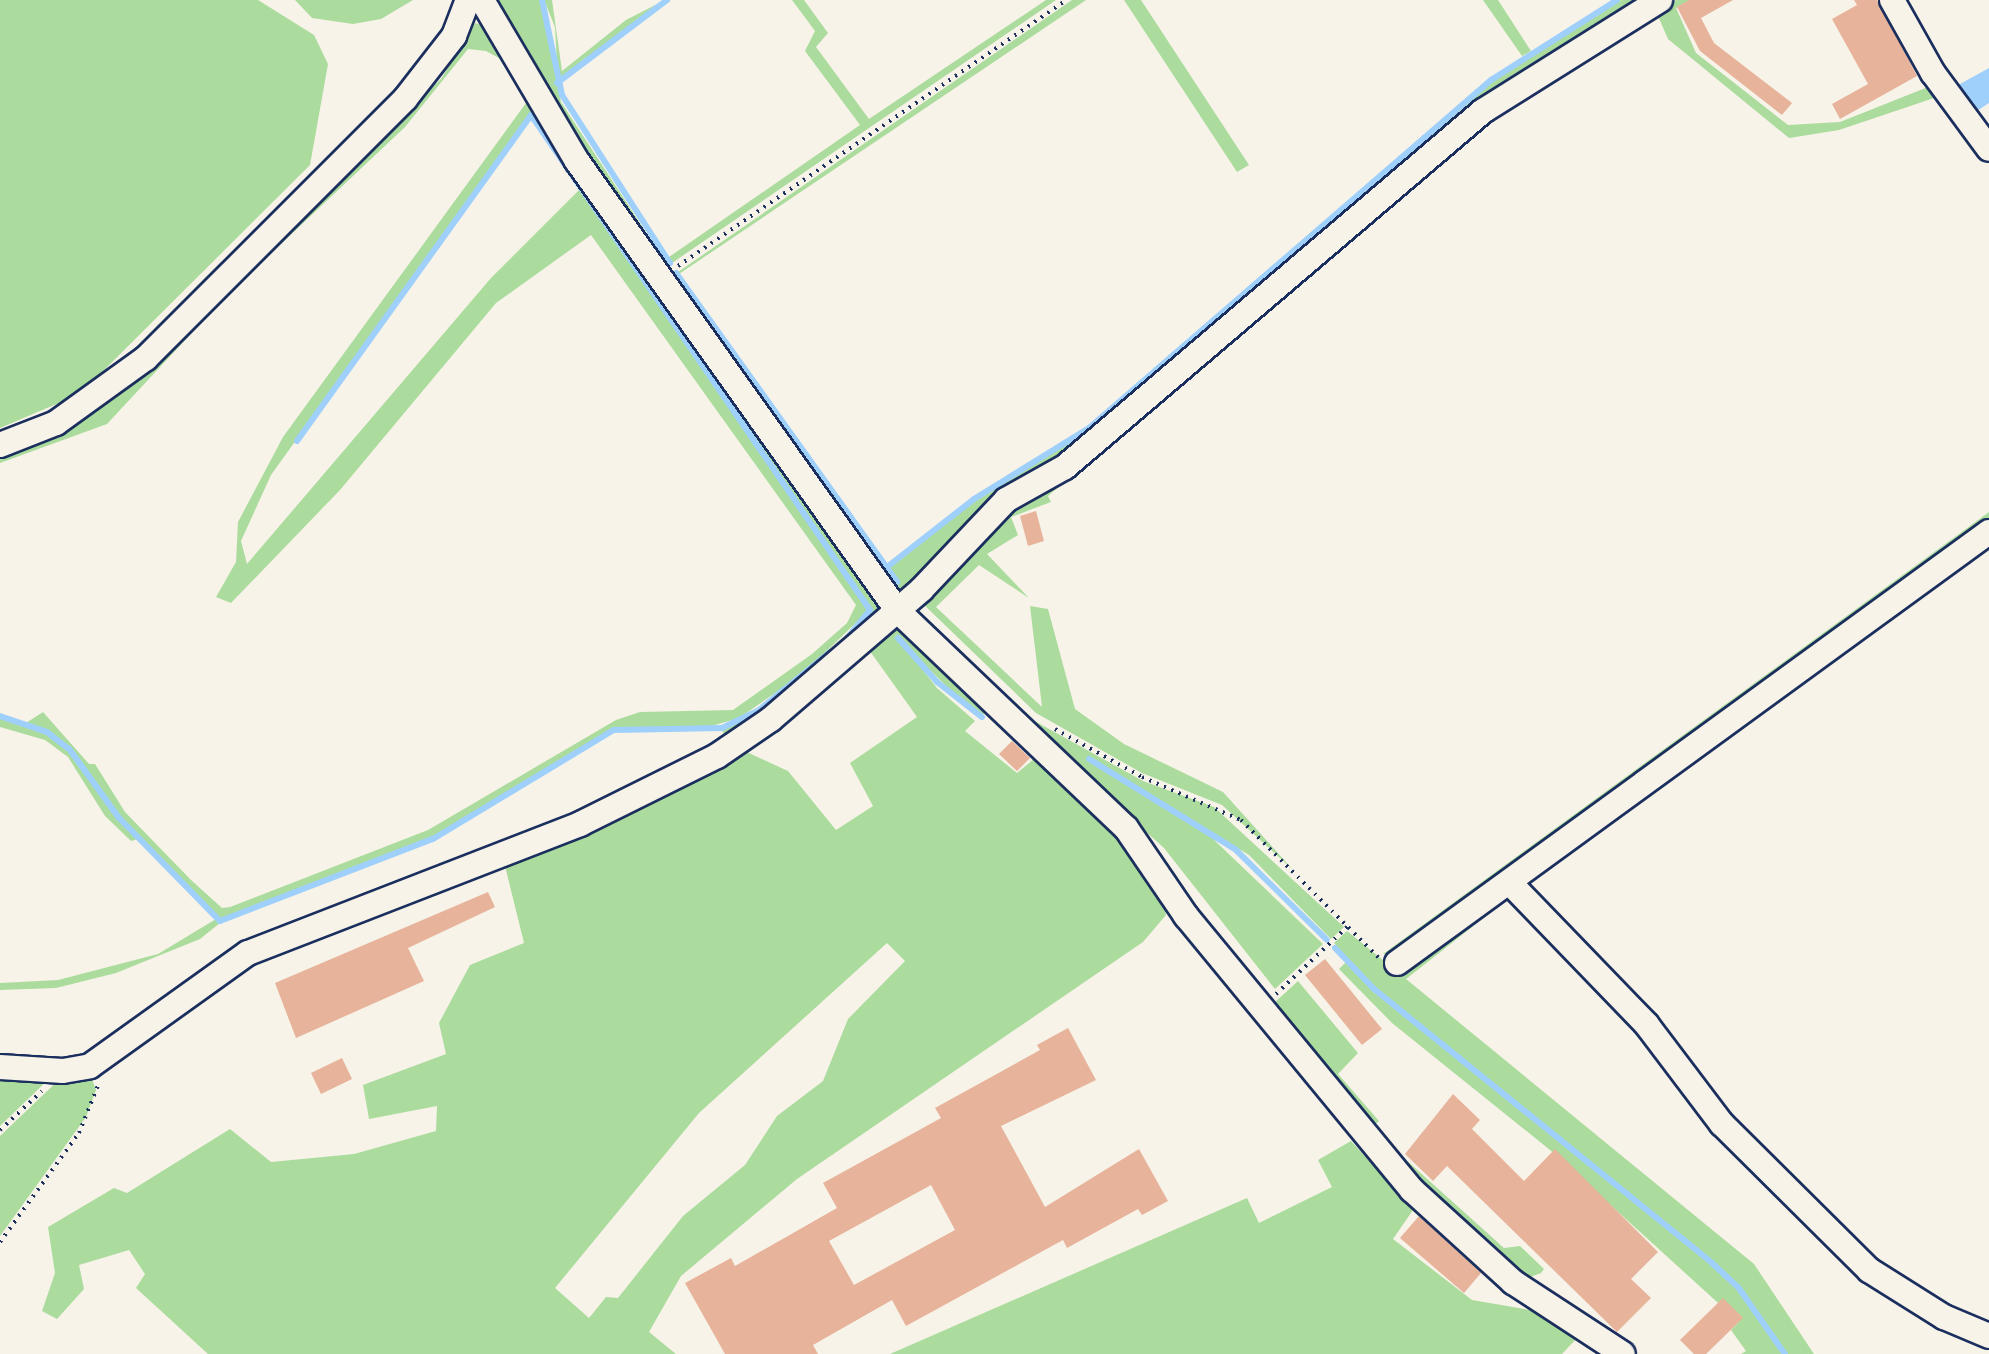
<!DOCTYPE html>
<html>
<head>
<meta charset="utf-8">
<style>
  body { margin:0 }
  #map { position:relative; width:1989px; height:1354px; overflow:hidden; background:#f7f3e8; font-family:"Indie Flower",sans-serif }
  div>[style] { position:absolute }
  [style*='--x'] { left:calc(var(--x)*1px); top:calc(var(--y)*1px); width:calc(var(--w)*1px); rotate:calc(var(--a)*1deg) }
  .green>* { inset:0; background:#abdc9d }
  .water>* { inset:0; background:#9fd0fc }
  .stream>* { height:6px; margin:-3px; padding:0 3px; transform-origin:3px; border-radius:3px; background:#9fd0fc }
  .building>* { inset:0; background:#e7b39a }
  .path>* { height:4px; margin-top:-2px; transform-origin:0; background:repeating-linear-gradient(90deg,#1b2f5e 0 2px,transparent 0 8px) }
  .roads { filter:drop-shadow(2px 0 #1b2f5e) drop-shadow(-2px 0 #1b2f5e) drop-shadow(0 2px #1b2f5e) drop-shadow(0 -2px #1b2f5e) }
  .minor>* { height:24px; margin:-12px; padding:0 12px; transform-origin:12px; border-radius:12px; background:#f7f3e8 }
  span { translate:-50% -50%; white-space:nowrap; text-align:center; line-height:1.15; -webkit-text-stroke:6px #f7f3e8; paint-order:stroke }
</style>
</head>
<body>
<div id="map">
  <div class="green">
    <div style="clip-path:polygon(0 0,258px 0,314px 35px,328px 64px,310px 165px,80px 394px,0 428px)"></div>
    <div style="clip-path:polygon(295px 0,413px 0,381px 19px,353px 24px,312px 18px)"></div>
    <div style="clip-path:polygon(495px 0,541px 0,561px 102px,668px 266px,663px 269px,600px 184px)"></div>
    <div style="clip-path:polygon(544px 0,552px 0,562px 71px,626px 20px,665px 0,558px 81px,555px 27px)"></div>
    <div style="clip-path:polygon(792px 0,804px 0,828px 33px,816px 47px,869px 119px,1046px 0,1056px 0,672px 263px,669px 257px,860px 125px,805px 51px,815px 31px)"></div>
    <div style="clip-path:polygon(1072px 0,1086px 0,679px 274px,678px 272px)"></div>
    <div style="clip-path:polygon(1124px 0,1141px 0,1249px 165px,1237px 172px)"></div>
    <div style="clip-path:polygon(1483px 0,1498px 0,1531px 51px,1522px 56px)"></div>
    <div style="clip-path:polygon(1621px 0,1650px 0,1524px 78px,898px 604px,670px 277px,675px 273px,897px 585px,889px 567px,974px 502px,1090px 429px,1499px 75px)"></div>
    <div style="clip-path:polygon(1676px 0,1690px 0,1676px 8px,1696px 53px,1788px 125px,1840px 122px,1933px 85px,1943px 95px,1839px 130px,1789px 138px,1668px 39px,1658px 16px,1628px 29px)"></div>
    <div style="clip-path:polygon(475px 23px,484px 26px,880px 601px,884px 616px,726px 740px,722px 729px,760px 711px,805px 675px,853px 635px,872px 609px,531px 113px,271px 475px,241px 541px,247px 564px,491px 278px,580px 189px,869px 610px,804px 673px,739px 718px,705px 728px,614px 729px,432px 837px,221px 920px,120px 817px,71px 749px,26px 723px,43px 712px,89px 764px,95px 764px,125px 812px,191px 880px,222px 908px,230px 907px,428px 830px,616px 720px,640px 712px,733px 710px,812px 654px,847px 623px,856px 605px,591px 235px,496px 303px,340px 490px,231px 603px,216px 597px,236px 562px,238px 522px,283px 437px,526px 103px,508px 63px,486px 51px,468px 49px,405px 127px,229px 293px,107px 424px,0 463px,0 453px,74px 423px,134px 379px,441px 79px)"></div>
    <div style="clip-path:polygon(1151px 409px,1048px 496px,1051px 502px,1011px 517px,1018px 535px,987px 554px,1029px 598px,979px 565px,936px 607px,1042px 707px,1030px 606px,1048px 609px,1075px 709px,1124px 744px,1223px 792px,1293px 870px,1222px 805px,1142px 773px,1036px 713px,919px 600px,978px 535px)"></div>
    <div style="clip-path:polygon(1989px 512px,1989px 525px,1389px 955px,1383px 954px)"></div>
    <div style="clip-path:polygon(914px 607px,1031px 719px,1143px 781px,1214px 807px,1344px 927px,1331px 939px,1249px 855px,1091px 758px,1212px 838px,1323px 944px,1275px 989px,1164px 848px,905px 614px)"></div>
    <div style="clip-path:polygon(evenodd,897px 619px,990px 709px,982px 715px,956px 696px,897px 637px,937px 688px,975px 721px,965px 731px,1017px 773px,1034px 759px,1105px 823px,1163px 901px,1166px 915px,1143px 942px,797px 1179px,681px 1276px,649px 1332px,676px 1354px,208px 1354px,136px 1288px,145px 1274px,129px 1250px,79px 1265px,84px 1289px,57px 1319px,42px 1311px,55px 1273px,48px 1227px,114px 1188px,127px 1193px,230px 1129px,271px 1162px,354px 1154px,436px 1131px,437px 1106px,369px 1119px,363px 1085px,446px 1054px,439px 1023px,470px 965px,524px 943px,504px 862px,740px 749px,788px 771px,836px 830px,873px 806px,850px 763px,917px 717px,867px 647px,897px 619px,887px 943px,905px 961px,848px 1019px,823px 1081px,777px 1116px,745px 1165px,683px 1216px,618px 1298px,606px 1297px,589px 1318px,555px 1288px,699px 1113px,887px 943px)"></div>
    <div style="clip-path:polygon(0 718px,46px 734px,69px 751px,138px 839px,131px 841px,105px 816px,68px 757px,45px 740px,0 727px)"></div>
    <div style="clip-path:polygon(1506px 891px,1514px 894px,1406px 979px,1754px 1264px,1814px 1354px,1786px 1354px,1740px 1286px,1713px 1262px,1375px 988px,1334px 943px,1347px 931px,1389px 965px)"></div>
    <div style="clip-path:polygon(216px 919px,220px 923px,200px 939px,116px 973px,56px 988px,0 990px,0 983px,58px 980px,158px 954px)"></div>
    <div style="clip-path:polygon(1346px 962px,1711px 1264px,1737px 1288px,1783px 1354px,1741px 1354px,1746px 1351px,1731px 1330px,1739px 1322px,1550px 1150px,1392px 1023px,1339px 969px)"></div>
    <div style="clip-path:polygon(1298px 981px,1358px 1053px,1338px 1074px,1379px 1121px,1372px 1127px,1273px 1004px)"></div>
    <div style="clip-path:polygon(89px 1071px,96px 1090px,86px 1117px,0 1236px,0 1136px,65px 1074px)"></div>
    <div style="clip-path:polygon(0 1072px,52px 1076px,0 1126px)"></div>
    <div style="clip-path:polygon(1351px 1141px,1413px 1210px,1393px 1239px,1472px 1300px,1542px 1312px,1578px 1337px,1562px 1354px,890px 1354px,1247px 1198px,1259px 1223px,1332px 1187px,1318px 1160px)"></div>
    <div style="clip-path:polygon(1385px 1141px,1504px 1248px,1520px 1246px,1544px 1269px,1541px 1273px,1525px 1279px,1444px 1214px)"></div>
  </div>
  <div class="water">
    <div style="clip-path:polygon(1989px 68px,1989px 103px,1974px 113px,1959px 93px,1960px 84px)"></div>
  </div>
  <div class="stream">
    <div style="--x:542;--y:0;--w:97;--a:78.1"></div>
    <div style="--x:562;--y:95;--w:200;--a:57.3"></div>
    <div style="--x:557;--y:83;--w:138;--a:-37"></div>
    <div style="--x:676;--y:273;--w:380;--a:54.4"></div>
    <div style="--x:297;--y:441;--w:401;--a:-54.3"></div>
    <div style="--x:531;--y:115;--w:600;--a:55.59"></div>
    <div style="--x:870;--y:610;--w:35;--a:129"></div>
    <div style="--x:887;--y:567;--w:110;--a:-38"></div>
    <div style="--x:974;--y:499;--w:135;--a:-31.7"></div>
    <div style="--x:1089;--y:428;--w:532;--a:-40.88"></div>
    <div style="--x:1491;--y:80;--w:149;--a:-32.4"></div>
    <div style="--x:898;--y:638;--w:59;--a:48.4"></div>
    <div style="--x:937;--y:682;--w:57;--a:37.9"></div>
    <div style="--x:0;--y:716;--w:50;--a:18.8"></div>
    <div style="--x:47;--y:732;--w:29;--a:38"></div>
    <div style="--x:70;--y:750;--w:84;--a:54.2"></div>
    <div style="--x:119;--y:818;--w:144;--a:45.6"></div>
    <div style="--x:220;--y:921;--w:228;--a:-21.1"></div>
    <div style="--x:433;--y:839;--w:211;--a:-31.1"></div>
    <div style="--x:614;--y:730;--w:108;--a:-1.1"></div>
    <div style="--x:722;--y:728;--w:41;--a:-25.9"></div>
    <div style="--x:759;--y:710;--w:92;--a:-39.2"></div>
    <div style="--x:1089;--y:759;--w:172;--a:31.7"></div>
    <div style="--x:1235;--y:849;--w:129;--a:44.7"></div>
    <div style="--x:1335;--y:948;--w:57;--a:46.4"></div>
    <div style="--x:1374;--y:989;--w:435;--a:39"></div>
    <div style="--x:1712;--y:1263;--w:35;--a:43"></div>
    <div style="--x:1738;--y:1287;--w:82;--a:55"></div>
  </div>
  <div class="building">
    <div style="clip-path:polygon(1689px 0,1733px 0,1701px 18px,1714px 43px,1792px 103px,1782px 115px,1700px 51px,1677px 7px)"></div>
    <div style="clip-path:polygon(1854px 0,1877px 0,1917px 76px,1840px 119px,1832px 104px,1868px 84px,1832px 19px,1857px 5px)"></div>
    <div style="clip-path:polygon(1036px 511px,1044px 541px,1028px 546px,1020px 516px)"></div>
    <div style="clip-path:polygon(1012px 741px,1030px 758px,1017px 771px,999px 754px)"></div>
    <div style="clip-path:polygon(488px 892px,495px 907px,408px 948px,424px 981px,296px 1038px,275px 983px)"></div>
    <div style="clip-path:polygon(1325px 959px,1382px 1029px,1362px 1045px,1305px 975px)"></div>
    <div style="clip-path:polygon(evenodd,1068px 1028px,1096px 1080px,1001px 1126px,1045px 1207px,1139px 1149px,1168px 1201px,1142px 1215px,1138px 1209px,1067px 1248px,1063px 1240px,906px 1326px,892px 1300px,813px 1345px,818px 1354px,725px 1354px,685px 1283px,731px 1258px,735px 1266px,837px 1208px,823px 1183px,941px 1118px,935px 1108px,1040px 1050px,1037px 1045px,1068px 1028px,931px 1185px,955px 1230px,854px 1285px,829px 1241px,931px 1185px)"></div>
    <div style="clip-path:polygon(342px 1058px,352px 1079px,321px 1094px,311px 1073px)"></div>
    <div style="clip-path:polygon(1453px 1094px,1480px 1120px,1472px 1129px,1524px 1181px,1555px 1149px,1658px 1252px,1631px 1279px,1651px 1298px,1617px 1332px,1447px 1166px,1433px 1181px,1405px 1154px)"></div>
    <div style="clip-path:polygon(1419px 1216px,1481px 1273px,1464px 1293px,1400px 1238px)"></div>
    <div style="clip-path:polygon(1723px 1298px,1743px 1318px,1706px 1354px,1694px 1354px,1680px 1340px)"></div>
  </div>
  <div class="path">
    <div style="--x:678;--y:266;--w:470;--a:-34.4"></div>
    <div style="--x:1055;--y:729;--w:99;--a:28.9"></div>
    <div style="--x:1142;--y:777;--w:108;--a:23.5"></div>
    <div style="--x:1241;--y:820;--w:195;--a:45"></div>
    <div style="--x:1276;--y:994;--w:98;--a:-43.3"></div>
    <div style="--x:0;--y:1130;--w:57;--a:-42.9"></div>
    <div style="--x:0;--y:1242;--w:135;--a:-54.1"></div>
    <div style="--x:79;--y:1133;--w:54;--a:-68.2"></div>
  </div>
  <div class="roads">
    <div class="minor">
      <div style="--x:482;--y:0;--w:187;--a:59.5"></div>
      <div style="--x:577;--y:161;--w:551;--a:54.52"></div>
      <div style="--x:897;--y:610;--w:316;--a:43.6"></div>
      <div style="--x:1126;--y:828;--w:107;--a:55.7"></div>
      <div style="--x:1186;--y:916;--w:355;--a:50.5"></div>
      <div style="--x:1412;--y:1190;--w:137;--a:42.3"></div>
      <div style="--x:1513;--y:1282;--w:131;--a:33.2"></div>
      <div style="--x:1892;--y:0;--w:84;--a:60.7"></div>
      <div style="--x:1933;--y:73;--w:94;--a:53.6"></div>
      <div style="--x:0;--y:445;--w:60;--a:-21.4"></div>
      <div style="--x:56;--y:423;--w:111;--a:-35.8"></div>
      <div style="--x:146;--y:358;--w:366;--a:-45"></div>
      <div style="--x:405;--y:99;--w:80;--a:-52.1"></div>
      <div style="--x:454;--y:36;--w:39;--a:-69"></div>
      <div style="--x:1510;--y:883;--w:197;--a:46"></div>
      <div style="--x:1647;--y:1025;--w:124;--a:52.9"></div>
      <div style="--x:1722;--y:1124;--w:207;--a:44.8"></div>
      <div style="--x:1869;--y:1270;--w:89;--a:32.1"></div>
      <div style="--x:1944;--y:1317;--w:49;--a:22.9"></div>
      <div style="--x:1397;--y:963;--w:732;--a:-36.06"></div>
      <div style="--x:0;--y:1067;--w:63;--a:3.6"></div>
      <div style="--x:63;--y:1071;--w:27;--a:-10"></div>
      <div style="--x:90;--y:1066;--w:194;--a:-35.6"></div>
      <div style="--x:248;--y:953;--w:356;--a:-21.2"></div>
      <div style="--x:580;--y:824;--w:153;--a:-26.4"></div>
      <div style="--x:717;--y:756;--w:65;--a:-34.4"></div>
      <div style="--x:771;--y:719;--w:198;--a:-40.7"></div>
      <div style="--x:921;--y:590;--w:124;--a:-46.6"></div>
      <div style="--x:1006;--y:500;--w:68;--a:-29.2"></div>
      <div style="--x:1065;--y:467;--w:549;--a:-40.42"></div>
      <div style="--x:1483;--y:111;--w:209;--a:-32.1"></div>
    </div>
  </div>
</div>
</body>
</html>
